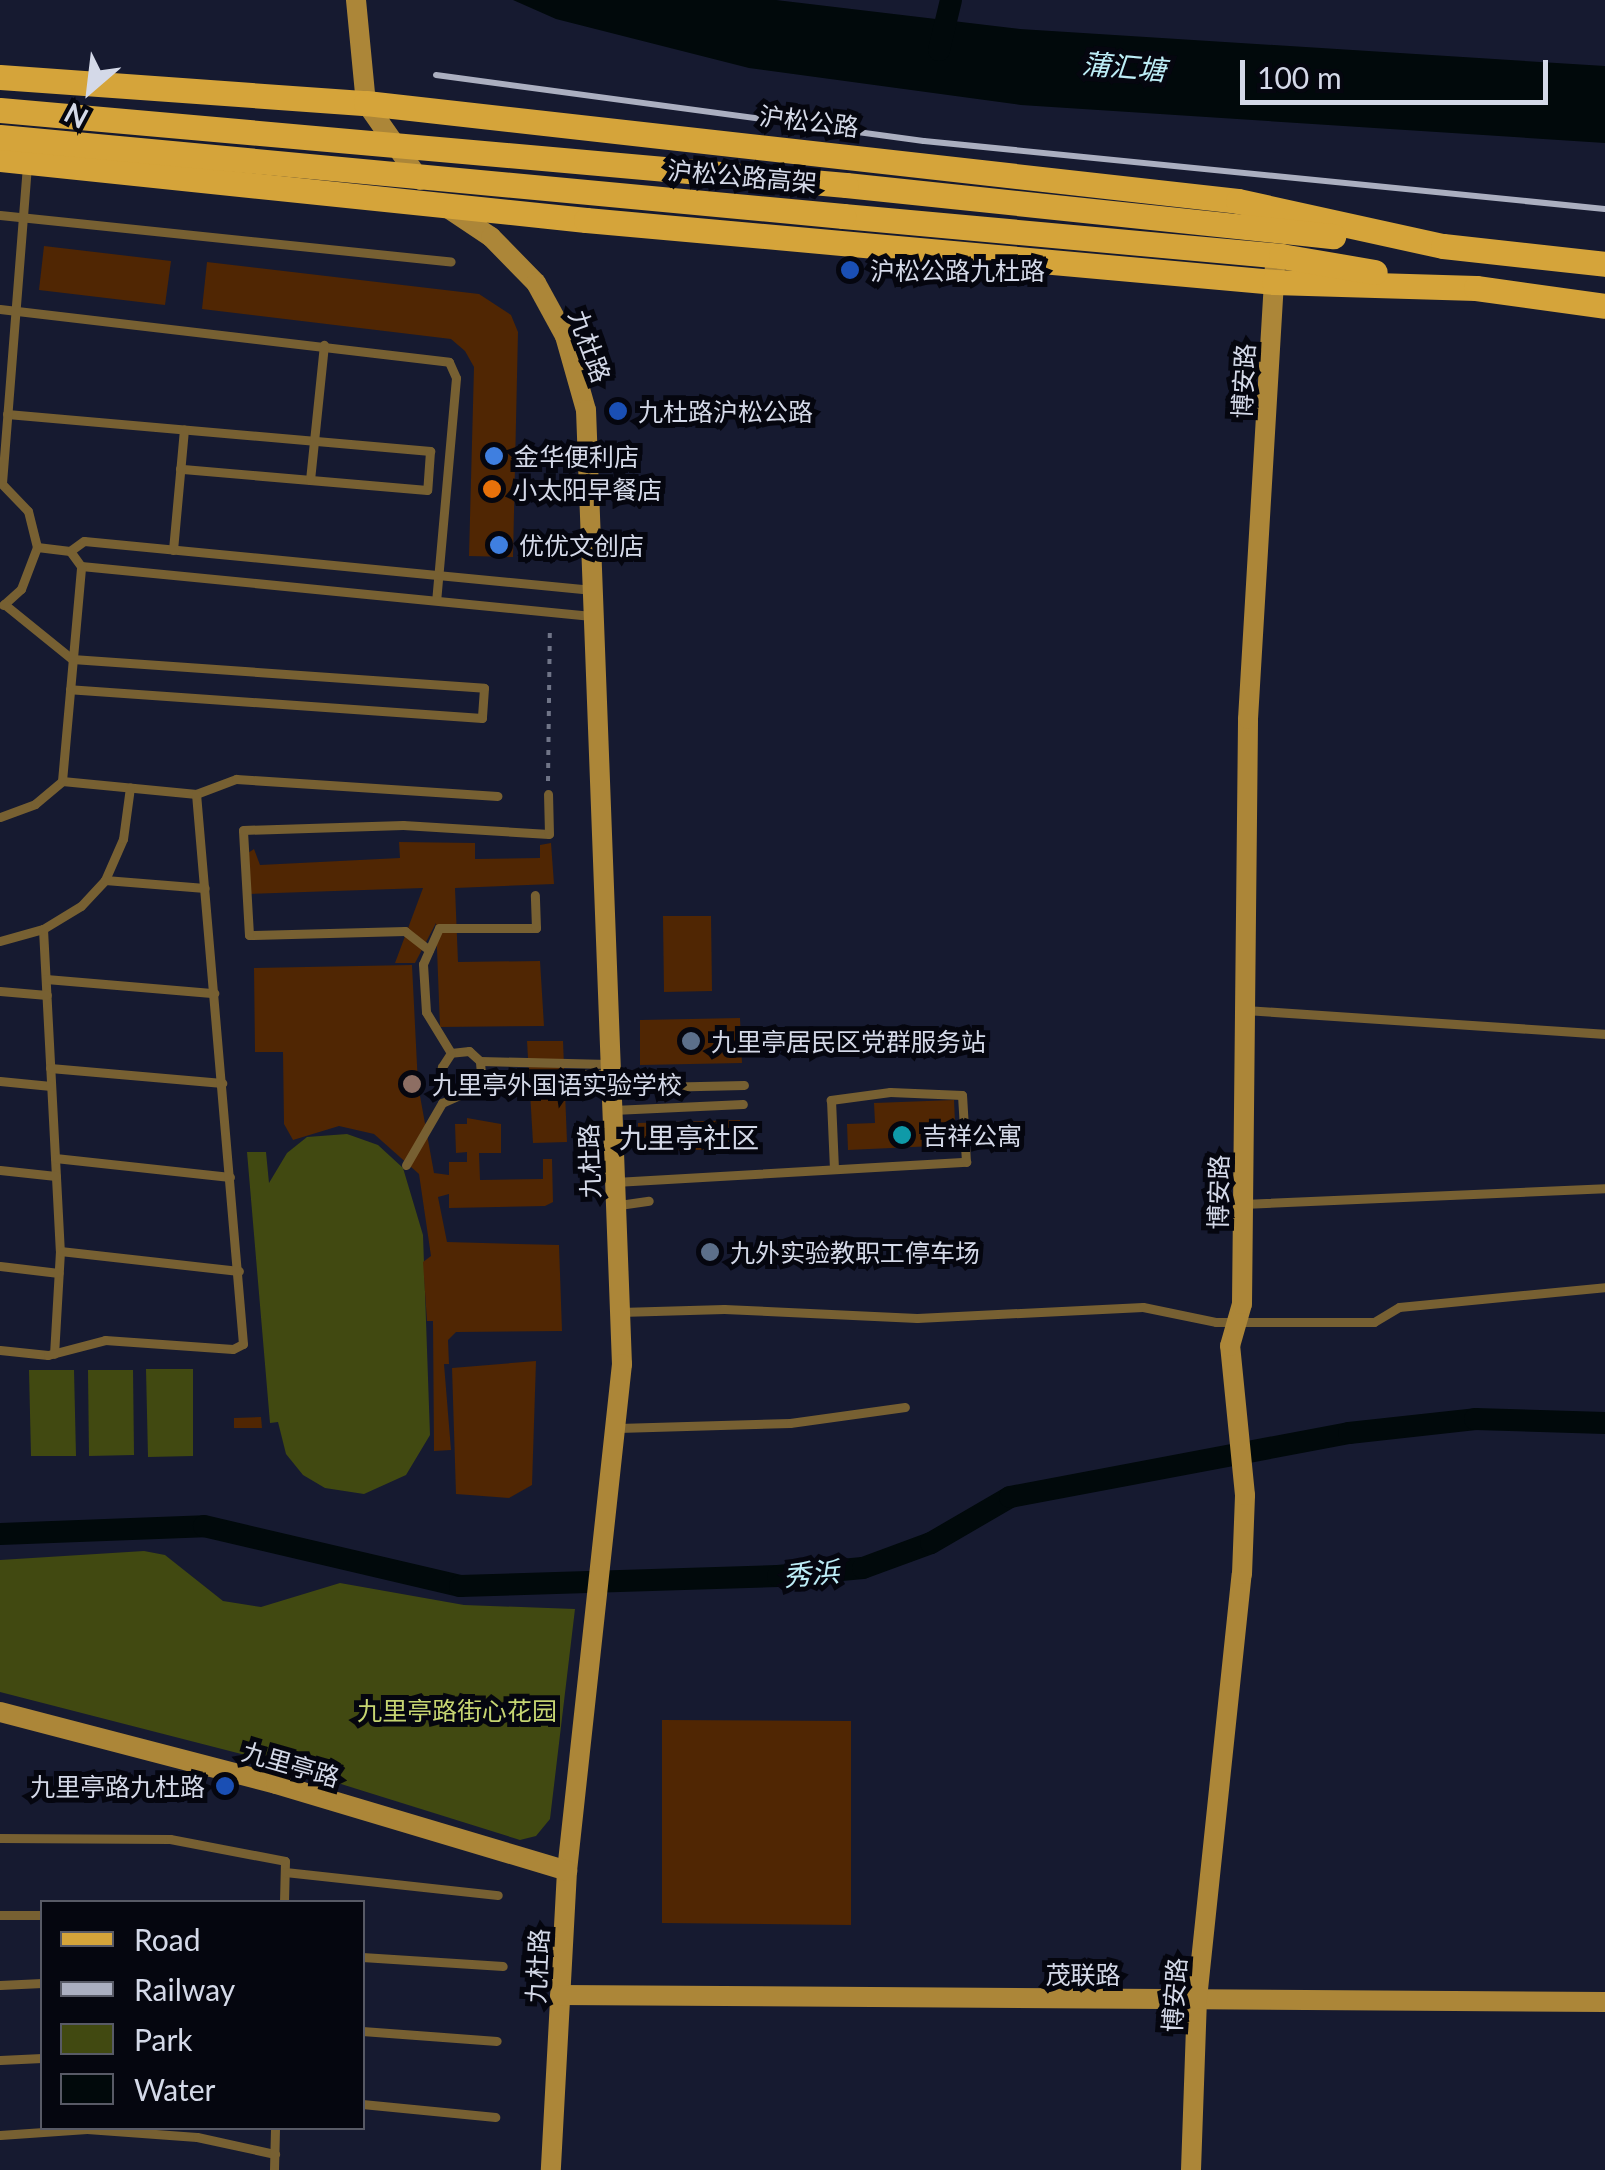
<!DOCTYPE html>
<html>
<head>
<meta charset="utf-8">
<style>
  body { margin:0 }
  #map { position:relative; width:1605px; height:2170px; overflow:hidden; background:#161a30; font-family:Lato,"Noto Sans SC",sans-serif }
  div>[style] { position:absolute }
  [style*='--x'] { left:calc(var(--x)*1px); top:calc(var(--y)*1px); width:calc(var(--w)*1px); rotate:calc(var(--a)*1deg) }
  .green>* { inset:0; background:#414911 }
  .water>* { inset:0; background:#01090b }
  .canal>* { height:22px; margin:-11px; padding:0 11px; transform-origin:11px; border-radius:11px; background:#01090b }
  .building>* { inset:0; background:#502603 }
  .path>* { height:4px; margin-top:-2px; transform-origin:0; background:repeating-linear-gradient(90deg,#707588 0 5px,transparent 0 13px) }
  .lane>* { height:9px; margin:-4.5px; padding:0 4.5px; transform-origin:4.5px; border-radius:4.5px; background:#776032 }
  .secondary>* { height:20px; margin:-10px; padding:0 10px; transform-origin:10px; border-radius:10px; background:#ac8638 }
  .primary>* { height:25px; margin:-12.5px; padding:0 12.5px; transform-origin:12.5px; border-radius:12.5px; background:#d5a43a }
  .rail>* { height:6px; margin:-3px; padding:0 3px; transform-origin:3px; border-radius:3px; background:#abafc0 }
  .primary-bridge>* { height:25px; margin:-12.5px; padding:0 12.5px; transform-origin:12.5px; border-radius:12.5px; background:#d5a43a }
  .dots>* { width:28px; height:28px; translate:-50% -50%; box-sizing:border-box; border:5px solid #05060f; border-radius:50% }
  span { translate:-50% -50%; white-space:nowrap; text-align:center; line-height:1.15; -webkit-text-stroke:10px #05060f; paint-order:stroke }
  .street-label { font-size:25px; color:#d4d9e8 }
  .poi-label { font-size:25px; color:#d4d9e8 }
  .left { translate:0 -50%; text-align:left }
  .right { translate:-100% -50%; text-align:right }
  .park-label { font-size:25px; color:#c6d572 }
  .water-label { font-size:28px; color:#bdedf6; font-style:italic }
  .neighbourhood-label { font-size:28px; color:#d4d9e8 }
  .legend { position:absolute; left:40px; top:1900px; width:325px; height:230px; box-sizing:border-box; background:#05060f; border:2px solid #585a66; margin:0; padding:12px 18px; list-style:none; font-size:30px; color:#d4d9e8 }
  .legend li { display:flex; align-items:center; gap:20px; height:50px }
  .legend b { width:50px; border:2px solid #585a66 }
  .north { position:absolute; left:40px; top:40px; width:100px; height:100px; -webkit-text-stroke:8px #05060f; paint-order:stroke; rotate:208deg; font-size:28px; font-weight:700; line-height:40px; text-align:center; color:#d4d9e8 }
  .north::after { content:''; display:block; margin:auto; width:35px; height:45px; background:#d4d9e8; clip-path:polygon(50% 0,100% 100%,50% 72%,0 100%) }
  .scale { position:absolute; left:1240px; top:60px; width:308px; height:45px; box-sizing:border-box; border:5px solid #d4d9e8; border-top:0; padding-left:12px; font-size:30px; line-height:35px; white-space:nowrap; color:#d4d9e8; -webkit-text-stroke:8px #05060f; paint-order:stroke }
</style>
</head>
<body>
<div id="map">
  <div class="green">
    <div style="clip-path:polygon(347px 1134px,378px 1145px,403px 1168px,423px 1235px,430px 1435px,406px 1475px,364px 1494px,325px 1488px,303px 1475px,286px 1454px,278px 1422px,270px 1423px,247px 1152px,266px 1152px,269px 1183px,287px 1153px,307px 1137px)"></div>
    <div style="clip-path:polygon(146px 1369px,193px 1369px,193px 1456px,148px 1457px)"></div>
    <div style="clip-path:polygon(29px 1370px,74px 1370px,76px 1456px,31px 1456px)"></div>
    <div style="clip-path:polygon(88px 1370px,133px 1370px,134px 1455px,89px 1456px)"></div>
    <div style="clip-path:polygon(144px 1551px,165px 1555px,223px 1601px,261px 1607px,340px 1583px,464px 1605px,575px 1609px,550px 1819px,536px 1836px,520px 1840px,261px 1759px,0 1692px,0 1560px)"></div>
  </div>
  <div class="water">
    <div style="clip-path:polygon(513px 0,776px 0,1020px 29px,1605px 66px,1605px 143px,1021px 105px,749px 68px,556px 19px)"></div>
  </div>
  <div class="canal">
    <div style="--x:939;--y:50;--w:51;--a:-76.5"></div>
    <div style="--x:0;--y:1534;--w:204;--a:-2.2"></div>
    <div style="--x:204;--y:1526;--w:263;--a:13.2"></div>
    <div style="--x:460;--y:1586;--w:318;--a:-1.8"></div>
    <div style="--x:778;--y:1576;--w:85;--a:-5.4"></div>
    <div style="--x:863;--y:1568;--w:72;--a:-20.2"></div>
    <div style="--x:931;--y:1543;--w:91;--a:-30.2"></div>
    <div style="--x:1010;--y:1497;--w:345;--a:-10.7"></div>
    <div style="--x:1349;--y:1433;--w:127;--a:-6.3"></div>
    <div style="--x:1475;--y:1419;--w:130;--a:1.8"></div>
  </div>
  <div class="building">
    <div style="clip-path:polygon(44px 246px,171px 261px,165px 305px,39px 290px)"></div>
    <div style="clip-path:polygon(207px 262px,479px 294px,511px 315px,518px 332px,513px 557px,469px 556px,474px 367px,465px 351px,451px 339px,202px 309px)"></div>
    <div style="clip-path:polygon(399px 842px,475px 843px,475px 859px,540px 858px,540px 845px,551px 843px,554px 884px,455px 888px,458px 962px,540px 961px,544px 1026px,440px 1027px,436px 923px,415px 963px,395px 963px,423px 888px,248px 894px,248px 853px,254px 849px,260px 865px,400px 858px)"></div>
    <div style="clip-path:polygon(663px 916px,711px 916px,712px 991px,664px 992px)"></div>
    <div style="clip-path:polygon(412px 965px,418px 1085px,434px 1173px,449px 1175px,449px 1162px,467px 1162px,467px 1152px,456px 1153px,455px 1124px,467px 1124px,467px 1118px,501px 1124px,501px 1153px,479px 1153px,480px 1180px,543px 1179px,543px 1159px,552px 1159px,553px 1202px,545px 1206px,449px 1208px,449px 1194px,438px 1197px,447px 1242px,559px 1245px,562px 1331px,456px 1332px,448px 1340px,449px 1364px,444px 1364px,451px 1450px,434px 1451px,433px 1321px,427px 1321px,423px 1262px,431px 1256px,419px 1174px,374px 1134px,339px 1126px,293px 1140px,284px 1124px,283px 1052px,255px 1052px,254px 968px)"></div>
    <div style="clip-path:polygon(740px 1018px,742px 1063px,640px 1065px,640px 1020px)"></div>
    <div style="clip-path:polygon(527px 1041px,563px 1041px,567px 1142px,533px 1143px)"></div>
    <div style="clip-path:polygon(954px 1100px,956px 1145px,848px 1150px,847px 1124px,875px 1123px,874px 1103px)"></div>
    <div style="clip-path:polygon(740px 1120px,745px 1149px,638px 1151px,638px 1123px)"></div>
    <div style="clip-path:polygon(536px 1361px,532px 1485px,509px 1498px,456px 1494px,452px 1368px)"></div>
    <div style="clip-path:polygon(261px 1417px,262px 1428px,234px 1428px,234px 1418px)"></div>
    <div style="clip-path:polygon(662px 1720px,851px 1721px,851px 1925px,662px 1923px)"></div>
  </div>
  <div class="path">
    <div style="--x:548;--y:781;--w:156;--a:-89.3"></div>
  </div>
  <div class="lane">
    <div style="--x:0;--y:215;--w:453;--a:5.9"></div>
    <div style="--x:0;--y:309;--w:452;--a:6.7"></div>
    <div style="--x:449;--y:362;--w:17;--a:66"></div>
    <div style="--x:456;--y:378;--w:223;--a:95.1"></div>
    <div style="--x:7;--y:414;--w:425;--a:5"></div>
    <div style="--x:430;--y:451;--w:39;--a:94"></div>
    <div style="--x:427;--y:490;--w:248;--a:-175.1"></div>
    <div style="--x:310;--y:480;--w:136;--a:-84.1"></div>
    <div style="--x:0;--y:482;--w:40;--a:46"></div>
    <div style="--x:28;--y:511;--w:37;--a:76"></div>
    <div style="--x:37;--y:547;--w:45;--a:110.9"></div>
    <div style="--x:21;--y:589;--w:24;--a:138"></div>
    <div style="--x:2;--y:483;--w:317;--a:-85.5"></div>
    <div style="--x:37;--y:547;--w:33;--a:7"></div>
    <div style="--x:70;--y:551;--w:17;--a:-36"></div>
    <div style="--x:84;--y:541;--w:511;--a:5.5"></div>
    <div style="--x:173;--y:550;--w:121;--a:-84.8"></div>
    <div style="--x:70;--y:551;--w:19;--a:54"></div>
    <div style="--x:81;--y:566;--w:513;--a:5.59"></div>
    <div style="--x:4;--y:604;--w:87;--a:39"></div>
    <div style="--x:72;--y:659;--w:413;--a:4"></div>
    <div style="--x:484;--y:688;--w:30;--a:94"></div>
    <div style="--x:482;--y:718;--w:413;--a:-176"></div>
    <div style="--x:62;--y:781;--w:135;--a:5.5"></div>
    <div style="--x:196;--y:794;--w:43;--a:-20.6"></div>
    <div style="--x:236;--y:779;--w:262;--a:3.7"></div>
    <div style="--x:0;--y:817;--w:37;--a:-20"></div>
    <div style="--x:35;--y:804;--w:35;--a:-40"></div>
    <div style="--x:62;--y:781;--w:216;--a:-84.9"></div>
    <div style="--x:105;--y:880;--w:100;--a:4.6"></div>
    <div style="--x:43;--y:929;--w:322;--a:87"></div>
    <div style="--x:60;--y:1251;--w:103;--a:93.3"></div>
    <div style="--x:0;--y:941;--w:45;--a:-15.6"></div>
    <div style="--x:43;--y:929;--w:44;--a:-31.2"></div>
    <div style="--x:81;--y:906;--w:35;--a:-47"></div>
    <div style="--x:105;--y:880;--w:45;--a:-66.3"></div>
    <div style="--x:123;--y:839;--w:52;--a:-82.3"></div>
    <div style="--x:429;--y:950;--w:31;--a:-142"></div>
    <div style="--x:405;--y:931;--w:156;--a:178.5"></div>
    <div style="--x:249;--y:935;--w:105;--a:-93.3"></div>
    <div style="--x:243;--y:830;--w:160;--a:-1.8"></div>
    <div style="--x:403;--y:825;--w:146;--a:3.5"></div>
    <div style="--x:549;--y:834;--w:40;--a:-91.4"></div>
    <div style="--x:46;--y:979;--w:169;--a:4.8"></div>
    <div style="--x:0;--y:991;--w:47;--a:4.9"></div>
    <div style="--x:1245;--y:1010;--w:361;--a:3.8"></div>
    <div style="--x:451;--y:1053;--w:48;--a:-121.4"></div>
    <div style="--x:426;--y:1012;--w:48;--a:-93.6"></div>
    <div style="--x:423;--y:964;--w:39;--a:-66"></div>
    <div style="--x:439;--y:928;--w:97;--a:0"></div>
    <div style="--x:536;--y:928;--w:33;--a:-92"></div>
    <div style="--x:480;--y:1061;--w:128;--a:1.3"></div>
    <div style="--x:50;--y:1068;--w:173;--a:5"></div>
    <div style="--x:0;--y:1081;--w:51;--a:5.6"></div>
    <div style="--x:482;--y:1085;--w:23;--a:-25"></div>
    <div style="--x:503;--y:1075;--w:108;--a:-0.5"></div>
    <div style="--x:612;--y:1088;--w:132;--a:-1.3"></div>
    <div style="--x:613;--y:1110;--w:130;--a:-2.6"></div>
    <div style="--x:55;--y:1158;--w:176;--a:6.2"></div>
    <div style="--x:406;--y:1165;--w:72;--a:-59.9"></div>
    <div style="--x:442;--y:1103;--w:44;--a:-24.2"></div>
    <div style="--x:482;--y:1085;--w:24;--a:-95"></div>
    <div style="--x:480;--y:1061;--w:15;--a:-138"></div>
    <div style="--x:469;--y:1051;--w:18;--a:174"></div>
    <div style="--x:451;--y:1053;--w:17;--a:123"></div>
    <div style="--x:442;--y:1067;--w:14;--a:90"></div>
    <div style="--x:442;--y:1081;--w:19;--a:51"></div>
    <div style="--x:0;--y:1170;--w:56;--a:6.1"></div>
    <div style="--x:615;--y:1182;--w:352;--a:-3.3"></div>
    <div style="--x:966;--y:1162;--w:67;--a:-93.4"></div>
    <div style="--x:962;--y:1095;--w:72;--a:-177.6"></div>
    <div style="--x:890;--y:1092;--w:60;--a:172.3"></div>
    <div style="--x:831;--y:1100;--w:69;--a:87.5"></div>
    <div style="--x:1243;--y:1204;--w:362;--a:-2.5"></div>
    <div style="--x:619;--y:1205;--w:30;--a:-8"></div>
    <div style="--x:60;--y:1251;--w:180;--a:6.4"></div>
    <div style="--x:0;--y:1266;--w:59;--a:6.8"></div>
    <div style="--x:620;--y:1312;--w:104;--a:-1.7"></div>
    <div style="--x:724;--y:1309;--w:193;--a:2.7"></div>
    <div style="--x:917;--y:1318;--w:226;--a:-2.8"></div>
    <div style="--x:1143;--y:1307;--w:75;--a:11.6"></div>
    <div style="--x:1216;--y:1322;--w:158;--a:0"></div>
    <div style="--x:1374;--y:1322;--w:29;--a:-31"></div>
    <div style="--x:1399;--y:1307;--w:207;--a:-5.5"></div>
    <div style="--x:0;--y:1350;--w:48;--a:5.9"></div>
    <div style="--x:48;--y:1355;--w:59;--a:-14.7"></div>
    <div style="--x:105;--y:1340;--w:128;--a:4"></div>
    <div style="--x:233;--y:1349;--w:11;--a:-27"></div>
    <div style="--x:243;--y:1344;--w:552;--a:-94.88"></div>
    <div style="--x:618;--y:1428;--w:172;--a:-1.7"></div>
    <div style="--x:790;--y:1423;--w:116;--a:-7.9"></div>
    <div style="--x:0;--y:1838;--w:170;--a:0.3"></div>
    <div style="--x:170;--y:1839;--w:117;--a:10.8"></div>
    <div style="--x:285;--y:1861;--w:41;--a:91.4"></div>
    <div style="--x:285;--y:1872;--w:214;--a:6.2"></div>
    <div style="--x:0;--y:1915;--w:42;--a:0"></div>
    <div style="--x:362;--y:1957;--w:141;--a:3.7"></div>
    <div style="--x:0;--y:1985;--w:42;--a:-2.7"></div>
    <div style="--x:362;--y:2031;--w:135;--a:4.2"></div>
    <div style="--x:0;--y:2060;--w:42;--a:-2.7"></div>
    <div style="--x:362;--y:2104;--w:134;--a:5.6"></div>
    <div style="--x:0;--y:2135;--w:87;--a:-3.9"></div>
    <div style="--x:87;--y:2129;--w:110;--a:4.2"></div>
    <div style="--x:197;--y:2137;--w:80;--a:12.3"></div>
    <div style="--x:274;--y:2170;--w:42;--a:-88.6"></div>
  </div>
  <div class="secondary">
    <div style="--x:356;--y:0;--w:103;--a:84.5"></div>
    <div style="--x:366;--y:103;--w:94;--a:55"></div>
    <div style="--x:443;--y:205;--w:58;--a:33.7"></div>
    <div style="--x:491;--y:237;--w:64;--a:45.6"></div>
    <div style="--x:536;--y:283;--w:60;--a:61.3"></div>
    <div style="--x:565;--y:336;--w:77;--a:74.2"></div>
    <div style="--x:586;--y:410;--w:955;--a:87.84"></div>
    <div style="--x:622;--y:1364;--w:510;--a:96.19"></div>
    <div style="--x:567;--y:1871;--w:299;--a:93.1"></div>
    <div style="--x:0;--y:1712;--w:285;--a:14.6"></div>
    <div style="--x:276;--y:1784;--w:304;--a:16.6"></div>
    <div style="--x:560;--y:1995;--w:1045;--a:0.38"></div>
    <div style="--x:1191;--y:2170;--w:171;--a:-88"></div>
    <div style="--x:1197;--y:1999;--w:427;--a:-84"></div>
    <div style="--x:1242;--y:1574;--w:79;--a:-87.8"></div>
    <div style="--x:1245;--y:1495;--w:150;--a:-95.7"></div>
    <div style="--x:1230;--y:1346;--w:44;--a:-74.1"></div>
    <div style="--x:1242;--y:1304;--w:585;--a:-89.41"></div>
    <div style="--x:1248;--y:719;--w:452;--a:-86.6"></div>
  </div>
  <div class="primary">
    <div style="--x:0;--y:77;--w:367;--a:4.1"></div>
    <div style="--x:366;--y:103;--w:877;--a:6.41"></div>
    <div style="--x:1238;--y:201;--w:210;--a:12.4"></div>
    <div style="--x:1443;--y:246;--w:163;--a:6.3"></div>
    <div style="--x:0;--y:159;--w:589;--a:5.94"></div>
    <div style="--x:586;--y:220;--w:691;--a:5.15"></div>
    <div style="--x:1274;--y:282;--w:202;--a:1.7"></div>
    <div style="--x:1476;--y:288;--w:130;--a:7.9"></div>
    <div style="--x:846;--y:185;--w:490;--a:6"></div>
    <div style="--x:843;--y:216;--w:440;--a:5.2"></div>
    <div style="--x:1281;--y:256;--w:95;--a:9.7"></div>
  </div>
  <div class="rail">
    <div style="--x:436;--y:75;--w:492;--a:7.7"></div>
    <div style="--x:924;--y:141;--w:684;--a:5.7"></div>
  </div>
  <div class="primary-bridge">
    <div style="--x:0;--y:110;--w:849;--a:5.07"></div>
    <div style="--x:0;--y:137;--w:847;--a:5.35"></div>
  </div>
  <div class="dots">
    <div style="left:850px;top:270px;background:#1a4fb4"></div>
    <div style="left:618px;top:411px;background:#1a4fb4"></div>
    <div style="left:494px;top:456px;background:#3f7fe0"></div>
    <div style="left:492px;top:489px;background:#e8710a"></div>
    <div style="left:499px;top:545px;background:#3f7fe0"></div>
    <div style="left:691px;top:1041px;background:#5c6f8a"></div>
    <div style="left:412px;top:1084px;background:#8d6e63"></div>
    <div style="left:902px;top:1135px;background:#0f9aa8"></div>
    <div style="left:710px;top:1252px;background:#5c6f8a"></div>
    <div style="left:225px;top:1786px;background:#1a4fb4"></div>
  </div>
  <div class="street-label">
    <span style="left:809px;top:121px;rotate:7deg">沪松公路</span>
    <span style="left:742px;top:176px;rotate:5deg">沪松公路高架</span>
    <span style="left:590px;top:346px;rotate:70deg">九杜路</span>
    <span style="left:1243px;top:381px;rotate:-87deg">博安路</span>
    <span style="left:589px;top:1161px;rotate:-92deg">九杜路</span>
    <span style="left:1218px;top:1192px;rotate:-89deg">博安路</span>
    <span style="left:291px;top:1764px;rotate:16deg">九里亭路</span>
    <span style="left:537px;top:1966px;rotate:-87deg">九杜路</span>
    <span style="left:1083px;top:1974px">茂联路</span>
    <span style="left:1174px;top:1995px;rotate:-86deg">博安路</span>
  </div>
  <div class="poi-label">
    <span class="left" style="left:870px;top:270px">沪松公路九杜路</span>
    <span class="left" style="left:638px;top:411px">九杜路沪松公路</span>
    <span class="left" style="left:514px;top:456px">金华便利店</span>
    <span class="left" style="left:512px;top:489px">小太阳早餐店</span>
    <span class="left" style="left:519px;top:545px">优优文创店</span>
    <span class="left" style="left:711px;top:1041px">九里亭居民区党群服务站</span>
    <span class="left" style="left:432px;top:1084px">九里亭外国语实验学校</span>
    <span class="left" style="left:922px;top:1135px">吉祥公寓</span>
    <span class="left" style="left:730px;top:1252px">九外实验教职工停车场</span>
    <span class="right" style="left:205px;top:1786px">九里亭路九杜路</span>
  </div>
  <div class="park-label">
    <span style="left:457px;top:1710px">九里亭路街心花园</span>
  </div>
  <div class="water-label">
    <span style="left:1124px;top:66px;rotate:5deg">蒲汇塘</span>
    <span style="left:811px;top:1573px;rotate:-5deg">秀浜</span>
  </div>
  <div class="neighbourhood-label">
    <span style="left:689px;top:1137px">九里亭社区</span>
  </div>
  <ul class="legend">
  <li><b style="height:12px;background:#d5a43a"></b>Road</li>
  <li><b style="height:12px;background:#abafc0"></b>Railway</li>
  <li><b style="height:28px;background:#414911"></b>Park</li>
  <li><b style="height:28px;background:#01090b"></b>Water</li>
  </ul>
  <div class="north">N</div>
  <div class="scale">100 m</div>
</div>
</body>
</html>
